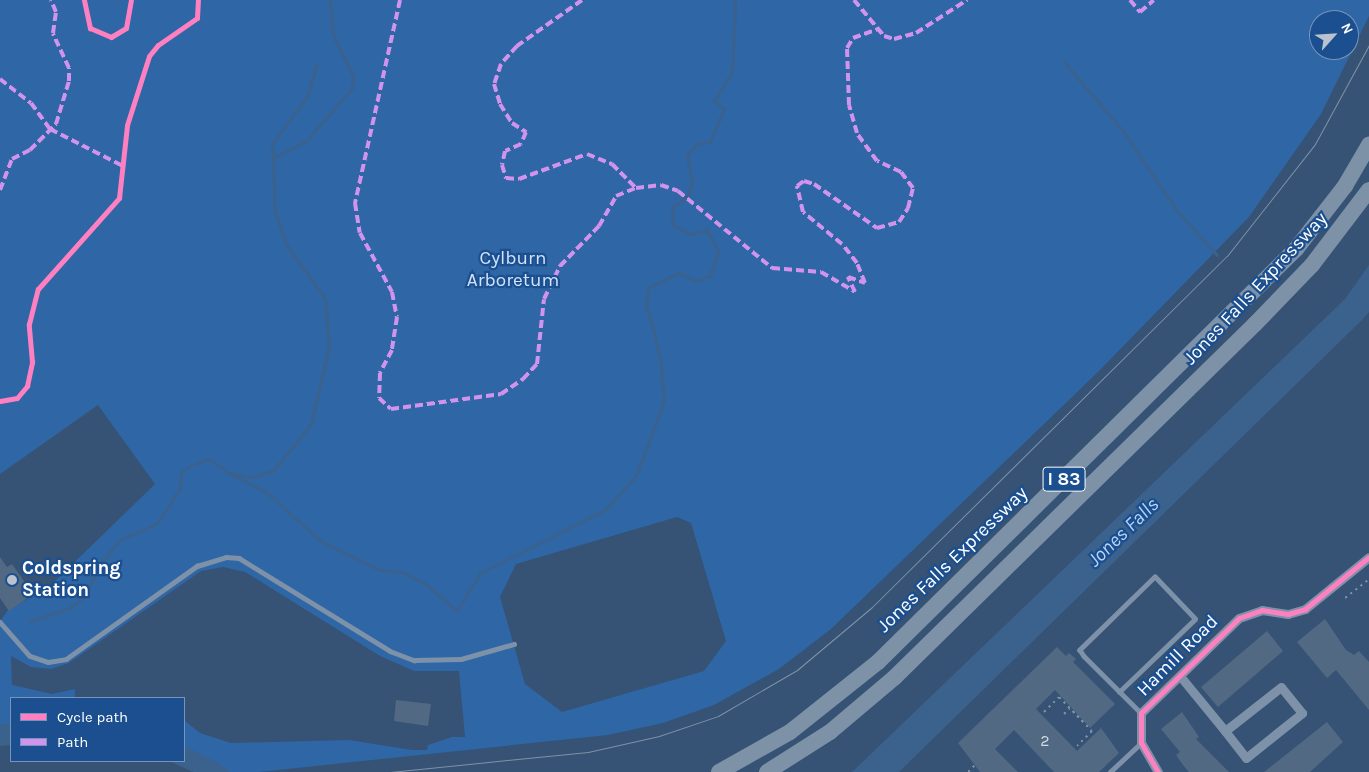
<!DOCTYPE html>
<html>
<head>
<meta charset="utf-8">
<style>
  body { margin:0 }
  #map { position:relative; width:1369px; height:772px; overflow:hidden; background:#365274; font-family:Karla,sans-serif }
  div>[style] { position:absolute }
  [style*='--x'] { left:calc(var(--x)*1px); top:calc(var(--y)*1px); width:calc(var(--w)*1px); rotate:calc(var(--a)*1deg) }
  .green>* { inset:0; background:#2f66a5 }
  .water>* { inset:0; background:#3b618d }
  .stream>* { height:3px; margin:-1.5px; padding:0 1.5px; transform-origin:1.5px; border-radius:1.5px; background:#3b618d }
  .building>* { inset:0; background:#526984 }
  .path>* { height:2px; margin-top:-1px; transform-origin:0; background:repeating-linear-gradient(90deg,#7d92a8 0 2.5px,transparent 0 6.5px) }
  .lane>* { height:4.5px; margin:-2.25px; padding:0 2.25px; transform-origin:2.25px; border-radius:2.25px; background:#7d92a8 }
  .street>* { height:9px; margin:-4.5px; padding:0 4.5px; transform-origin:4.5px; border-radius:4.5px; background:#7d92a8 }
  .highway>* { height:16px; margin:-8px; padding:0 8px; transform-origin:8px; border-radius:8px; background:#7e92a7 }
  .tram>* { height:1px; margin:-0.5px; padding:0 0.5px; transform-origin:0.5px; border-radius:0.5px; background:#7e92a7 }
  .quiet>* { height:4px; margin-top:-2px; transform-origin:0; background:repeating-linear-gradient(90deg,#d193ec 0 8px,transparent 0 12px) }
  .cycleway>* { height:5px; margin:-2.5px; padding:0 2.5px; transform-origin:2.5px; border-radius:2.5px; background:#ff80c0 }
  .dots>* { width:14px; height:14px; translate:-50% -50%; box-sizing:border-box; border:2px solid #1b4f8f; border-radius:50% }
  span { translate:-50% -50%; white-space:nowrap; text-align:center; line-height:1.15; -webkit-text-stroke:4.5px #1b4f8f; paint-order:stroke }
  .number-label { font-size:16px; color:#d4dae0 }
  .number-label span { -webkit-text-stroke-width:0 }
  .shield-label span { padding:1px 4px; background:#1b4f8f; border:1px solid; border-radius:4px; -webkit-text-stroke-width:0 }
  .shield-label { font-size:18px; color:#fff; font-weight:700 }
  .park-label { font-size:19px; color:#cfe3fa }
  .street-label { font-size:19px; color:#fff }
  .poi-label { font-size:19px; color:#fff; font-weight:700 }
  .left { translate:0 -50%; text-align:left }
  .water-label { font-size:20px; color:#b5d3f5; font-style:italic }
  .legend { position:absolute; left:10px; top:697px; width:175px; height:65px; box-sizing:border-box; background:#1b4f8f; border:1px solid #7695bc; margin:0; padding:6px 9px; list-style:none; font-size:15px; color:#fff }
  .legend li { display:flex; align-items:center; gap:10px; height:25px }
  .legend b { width:25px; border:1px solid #7695bc }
  .north { position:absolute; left:1309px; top:10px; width:50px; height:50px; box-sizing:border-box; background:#1b4f8f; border:1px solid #7695bc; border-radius:50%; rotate:64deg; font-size:14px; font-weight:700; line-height:20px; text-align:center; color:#fff }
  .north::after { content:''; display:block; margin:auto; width:18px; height:22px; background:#b9c2ce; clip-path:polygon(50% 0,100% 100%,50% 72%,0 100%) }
</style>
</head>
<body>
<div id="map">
  <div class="green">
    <div style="clip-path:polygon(evenodd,0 0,1369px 0,1369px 16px,1321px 114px,1249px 217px,1099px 371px,831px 629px,779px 669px,714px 705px,663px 723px,608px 735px,259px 772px,204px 772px,184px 756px,184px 720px,200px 733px,231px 743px,349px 740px,412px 750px,427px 750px,428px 745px,452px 737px,465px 737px,459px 671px,414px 671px,380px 656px,245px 572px,223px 567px,201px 571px,69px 663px,51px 669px,31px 667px,11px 656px,12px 685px,52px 694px,75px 689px,75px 698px,11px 698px,11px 734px,0 735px,0 622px,7px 611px,51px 585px,155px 484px,98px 405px,0 474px,0 0,1319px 20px,1349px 20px,1349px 50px,1319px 50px,1319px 20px,0 0,677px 517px,691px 523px,726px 641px,704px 671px,562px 712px,525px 684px,500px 597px,516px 564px,677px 517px)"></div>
  </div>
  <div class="water">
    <div style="clip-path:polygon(1369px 265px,1369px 312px,1362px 320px,899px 772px,852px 772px,1345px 299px)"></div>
    <div style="clip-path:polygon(0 724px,11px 724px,11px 745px,0 746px)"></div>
    <div style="clip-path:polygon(184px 746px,216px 762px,230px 772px,193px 772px,169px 761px,184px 761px)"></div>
  </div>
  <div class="stream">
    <div style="--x:1064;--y:62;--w:91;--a:49.5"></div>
    <div style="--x:1123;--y:131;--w:98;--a:55.8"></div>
    <div style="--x:1178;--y:212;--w:58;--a:47.8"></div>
    <div style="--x:273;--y:158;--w:14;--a:-94"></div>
    <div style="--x:272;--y:144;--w:61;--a:-53.7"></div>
    <div style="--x:308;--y:95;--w:32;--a:-74"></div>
    <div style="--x:229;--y:473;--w:42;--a:27.2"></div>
    <div style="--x:266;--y:492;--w:75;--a:41.8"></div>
    <div style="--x:322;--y:542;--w:64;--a:25.8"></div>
    <div style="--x:380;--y:570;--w:22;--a:5"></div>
    <div style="--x:402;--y:572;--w:25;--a:26"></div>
    <div style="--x:425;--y:583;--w:43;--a:41.2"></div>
    <div style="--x:457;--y:611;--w:44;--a:-58.8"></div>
    <div style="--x:480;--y:573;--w:140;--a:-26.7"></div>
    <div style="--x:605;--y:510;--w:46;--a:-47.6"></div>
    <div style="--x:636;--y:476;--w:80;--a:-69.5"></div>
    <div style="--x:664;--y:401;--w:43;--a:-95.3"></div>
    <div style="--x:660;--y:358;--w:57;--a:-104.3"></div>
    <div style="--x:646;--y:303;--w:15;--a:-82"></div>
    <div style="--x:648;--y:288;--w:34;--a:-26"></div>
    <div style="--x:679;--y:273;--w:19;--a:25"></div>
    <div style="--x:696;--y:281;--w:15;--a:-20"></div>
    <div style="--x:710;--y:276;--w:26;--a:-72"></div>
    <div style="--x:718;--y:251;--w:24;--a:-118"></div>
    <div style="--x:707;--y:230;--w:18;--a:167"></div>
    <div style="--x:689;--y:234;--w:18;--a:-151"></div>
    <div style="--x:673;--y:225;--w:18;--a:-93"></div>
    <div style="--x:672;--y:207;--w:19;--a:-35"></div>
    <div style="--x:688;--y:196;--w:16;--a:-75"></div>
    <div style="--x:692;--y:181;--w:26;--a:-101"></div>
    <div style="--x:687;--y:155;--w:15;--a:-48"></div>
    <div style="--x:697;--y:144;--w:13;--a:-9"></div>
    <div style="--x:710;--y:142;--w:36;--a:-67"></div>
    <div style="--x:724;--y:109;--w:13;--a:-141"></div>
    <div style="--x:714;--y:101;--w:34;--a:-58"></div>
    <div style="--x:732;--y:72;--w:72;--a:-87.6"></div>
    <div style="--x:30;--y:621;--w:41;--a:-18.4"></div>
    <div style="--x:69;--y:608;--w:19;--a:-36"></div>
    <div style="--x:84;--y:597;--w:35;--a:-65"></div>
    <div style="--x:99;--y:565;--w:33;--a:-50"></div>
    <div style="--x:120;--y:540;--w:39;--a:-24"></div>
    <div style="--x:156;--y:524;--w:11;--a:-52"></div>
    <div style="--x:163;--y:515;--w:32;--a:-58"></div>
    <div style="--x:180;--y:488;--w:16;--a:-86"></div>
    <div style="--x:181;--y:472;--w:9;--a:-36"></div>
    <div style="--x:188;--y:467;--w:22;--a:-24"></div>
    <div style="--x:208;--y:458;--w:26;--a:36"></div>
    <div style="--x:229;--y:473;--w:24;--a:9"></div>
    <div style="--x:253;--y:477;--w:22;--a:-18"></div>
    <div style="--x:274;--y:470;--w:59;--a:-51.2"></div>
    <div style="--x:311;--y:424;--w:79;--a:-76.8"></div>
    <div style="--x:329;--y:347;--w:49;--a:-94.7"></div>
    <div style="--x:325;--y:298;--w:64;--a:-126.2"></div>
    <div style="--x:287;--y:246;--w:35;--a:-110"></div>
    <div style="--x:275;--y:213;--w:55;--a:-92.1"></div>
    <div style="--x:273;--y:158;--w:38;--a:-28"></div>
    <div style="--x:307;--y:140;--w:69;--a:-49.1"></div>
    <div style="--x:352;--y:88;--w:12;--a:-85"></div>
    <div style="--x:353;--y:76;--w:46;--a:-116"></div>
    <div style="--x:333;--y:35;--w:35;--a:-95"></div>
  </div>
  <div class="building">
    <div style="clip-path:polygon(0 557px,7px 567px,12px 564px,33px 594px,9px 611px,0 598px)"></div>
    <div style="clip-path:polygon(1325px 619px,1346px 650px,1354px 655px,1359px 651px,1369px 662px,1369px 710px,1336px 670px,1327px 678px,1297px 642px)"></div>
    <div style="clip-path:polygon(1267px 631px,1283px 651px,1218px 707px,1201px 687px)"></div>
    <div style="clip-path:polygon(1057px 647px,1066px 656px,1069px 653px,1076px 659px,1073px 662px,1115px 704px,1090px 728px,1055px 690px,1036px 709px,1077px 751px,1101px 728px,1119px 753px,1099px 772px,1054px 772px,1014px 730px,995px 749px,1018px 772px,980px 772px,958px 743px)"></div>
    <div style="clip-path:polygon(396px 700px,431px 704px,428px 726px,394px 721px)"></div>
    <div style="clip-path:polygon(1182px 712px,1199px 737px,1196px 739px,1229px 772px,1189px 772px,1183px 765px,1176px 755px,1180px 752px,1161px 729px)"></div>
    <div style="clip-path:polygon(1327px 722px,1343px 742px,1310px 772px,1264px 772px)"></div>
  </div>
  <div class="path">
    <div style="--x:1345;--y:598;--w:31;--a:-38"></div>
    <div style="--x:1044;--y:712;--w:21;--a:-45"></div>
    <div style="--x:1059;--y:697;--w:47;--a:45.9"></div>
    <div style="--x:1092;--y:731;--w:21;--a:135"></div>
    <div style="--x:1064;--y:714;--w:8;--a:-45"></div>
    <div style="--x:968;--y:772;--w:11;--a:-45"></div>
  </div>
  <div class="lane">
    <div style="--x:0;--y:622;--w:45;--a:48.6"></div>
    <div style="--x:30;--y:656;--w:19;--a:18"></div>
    <div style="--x:48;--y:662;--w:18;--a:-9"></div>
    <div style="--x:66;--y:659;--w:161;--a:-35.4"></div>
    <div style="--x:197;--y:566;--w:30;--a:-17"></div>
    <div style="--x:226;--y:557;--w:13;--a:4"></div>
    <div style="--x:239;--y:558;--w:177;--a:31.6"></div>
    <div style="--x:390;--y:651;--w:26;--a:21"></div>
    <div style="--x:414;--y:660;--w:47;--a:-1.2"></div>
    <div style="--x:461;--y:659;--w:55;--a:-15.8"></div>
    <div style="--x:1119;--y:692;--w:105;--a:-43.8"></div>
    <div style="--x:1195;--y:619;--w:58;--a:-133.6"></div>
    <div style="--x:1155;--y:577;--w:105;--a:135.8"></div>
    <div style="--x:1080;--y:650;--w:7;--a:56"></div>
    <div style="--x:1084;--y:656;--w:81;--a:45"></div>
    <div style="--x:1110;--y:772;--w:42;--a:-43.1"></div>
  </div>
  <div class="street">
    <div style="--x:1180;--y:676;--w:71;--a:50.7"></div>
    <div style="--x:1225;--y:731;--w:34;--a:52"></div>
    <div style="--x:1246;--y:758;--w:72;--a:-38.8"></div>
    <div style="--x:1302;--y:713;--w:33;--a:-129"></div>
    <div style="--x:1281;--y:687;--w:71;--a:141.8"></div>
    <div style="--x:1158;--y:772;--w:34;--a:-120"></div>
    <div style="--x:1141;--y:743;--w:30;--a:-90"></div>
    <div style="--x:1141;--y:713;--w:136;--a:-44.1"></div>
    <div style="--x:1239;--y:618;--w:24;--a:-19"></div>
    <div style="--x:1262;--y:610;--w:26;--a:9"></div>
    <div style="--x:1288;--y:614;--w:18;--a:-16"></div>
    <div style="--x:1305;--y:609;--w:82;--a:-39.1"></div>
  </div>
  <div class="highway">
    <div style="--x:719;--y:772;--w:81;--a:-29.4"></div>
    <div style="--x:790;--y:732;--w:112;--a:-38.5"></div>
    <div style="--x:878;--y:662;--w:588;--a:-44.66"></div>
    <div style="--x:1296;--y:249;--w:80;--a:-52.1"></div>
    <div style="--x:1345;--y:186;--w:48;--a:-59.7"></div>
    <div style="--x:767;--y:772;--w:75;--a:-32.4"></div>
    <div style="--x:830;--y:732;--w:85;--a:-40.2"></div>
    <div style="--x:895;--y:677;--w:504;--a:-44.44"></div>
    <div style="--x:1255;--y:324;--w:82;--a:-46"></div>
    <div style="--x:1312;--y:265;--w:94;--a:-52.8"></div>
  </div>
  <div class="tram">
    <div style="--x:390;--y:772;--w:199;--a:-5.8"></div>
    <div style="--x:588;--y:752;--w:73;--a:-12.7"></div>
    <div style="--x:659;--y:736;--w:62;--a:-18.7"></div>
    <div style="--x:718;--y:716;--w:91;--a:-30.2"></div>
    <div style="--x:797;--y:670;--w:98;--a:-40"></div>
    <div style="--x:872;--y:607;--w:499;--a:-44.7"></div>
    <div style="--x:1227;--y:256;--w:142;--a:-51.8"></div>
    <div style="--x:1315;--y:144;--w:113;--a:-61.4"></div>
  </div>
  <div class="quiet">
    <div style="--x:400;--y:0;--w:208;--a:102.5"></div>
    <div style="--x:355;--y:203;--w:30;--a:81"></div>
    <div style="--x:360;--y:233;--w:67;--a:61.5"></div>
    <div style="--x:392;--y:292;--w:25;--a:79"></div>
    <div style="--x:397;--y:317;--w:33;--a:99"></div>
    <div style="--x:392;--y:350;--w:26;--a:118"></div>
    <div style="--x:380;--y:373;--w:25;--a:92"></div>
    <div style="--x:379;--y:398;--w:16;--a:43"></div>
    <div style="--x:391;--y:409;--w:111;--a:-7.8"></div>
    <div style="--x:501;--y:394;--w:27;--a:-34"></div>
    <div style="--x:523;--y:379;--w:21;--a:-47"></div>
    <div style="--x:537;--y:364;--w:65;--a:-83.9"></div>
    <div style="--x:544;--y:299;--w:37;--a:-64"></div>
    <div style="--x:560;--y:266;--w:56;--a:-45.7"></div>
    <div style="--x:599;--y:226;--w:34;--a:-60"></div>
    <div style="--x:616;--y:196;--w:22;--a:-22"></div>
    <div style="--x:636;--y:188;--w:25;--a:-7"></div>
    <div style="--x:661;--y:185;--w:18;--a:19"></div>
    <div style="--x:678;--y:191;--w:122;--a:39.3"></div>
    <div style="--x:772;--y:268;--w:49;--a:4.7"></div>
    <div style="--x:821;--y:272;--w:39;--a:30"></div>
    <div style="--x:855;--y:292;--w:17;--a:-115"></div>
    <div style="--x:848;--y:277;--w:18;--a:19"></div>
    <div style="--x:865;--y:283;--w:22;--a:-112"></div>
    <div style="--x:857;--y:263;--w:24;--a:-128"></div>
    <div style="--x:842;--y:244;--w:50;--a:-140.6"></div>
    <div style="--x:803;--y:212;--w:27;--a:-103"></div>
    <div style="--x:797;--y:186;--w:9;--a:-36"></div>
    <div style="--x:804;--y:181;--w:10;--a:17"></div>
    <div style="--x:814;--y:184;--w:77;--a:34.9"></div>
    <div style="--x:877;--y:228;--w:23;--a:-15"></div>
    <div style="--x:899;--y:222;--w:17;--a:-57"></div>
    <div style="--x:908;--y:208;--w:21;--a:-76"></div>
    <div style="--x:913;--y:188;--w:20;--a:-127"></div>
    <div style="--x:901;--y:172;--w:26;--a:-155"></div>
    <div style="--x:877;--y:161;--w:34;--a:-126"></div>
    <div style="--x:857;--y:133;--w:29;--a:-106"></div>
    <div style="--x:849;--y:105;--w:57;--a:-92"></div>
    <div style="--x:847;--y:48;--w:12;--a:-59"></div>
    <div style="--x:853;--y:38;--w:27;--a:-20"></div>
    <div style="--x:582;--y:0;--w:80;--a:144.7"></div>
    <div style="--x:517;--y:46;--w:24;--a:132"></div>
    <div style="--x:501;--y:64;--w:21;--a:109"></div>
    <div style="--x:494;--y:84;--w:21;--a:73"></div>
    <div style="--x:500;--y:104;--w:22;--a:58"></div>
    <div style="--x:512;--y:123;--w:17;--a:33"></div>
    <div style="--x:526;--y:132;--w:13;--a:113"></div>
    <div style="--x:521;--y:144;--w:17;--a:156"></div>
    <div style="--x:505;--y:151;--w:14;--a:102"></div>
    <div style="--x:502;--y:165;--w:14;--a:73"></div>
    <div style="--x:506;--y:178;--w:13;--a:4"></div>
    <div style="--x:519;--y:179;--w:72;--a:-20.2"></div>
    <div style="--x:587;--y:154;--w:27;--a:22"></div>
    <div style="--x:612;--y:164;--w:34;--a:45"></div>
    <div style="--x:854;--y:0;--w:47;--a:50.2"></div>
    <div style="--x:884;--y:36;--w:10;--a:17"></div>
    <div style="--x:894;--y:39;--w:23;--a:-15"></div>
    <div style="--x:916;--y:33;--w:61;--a:-32.9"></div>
    <div style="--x:1130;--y:0;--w:16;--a:50"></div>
    <div style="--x:1140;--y:12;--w:18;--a:-41"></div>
    <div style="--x:0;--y:79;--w:39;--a:38"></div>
    <div style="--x:31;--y:103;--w:32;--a:54"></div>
    <div style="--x:50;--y:129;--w:84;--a:26.9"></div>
    <div style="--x:0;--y:190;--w:33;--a:-69"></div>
    <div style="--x:12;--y:159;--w:20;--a:-27"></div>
    <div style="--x:30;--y:150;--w:37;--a:-45"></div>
    <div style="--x:56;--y:124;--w:45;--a:-73.2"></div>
    <div style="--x:69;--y:81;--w:13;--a:-90"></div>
    <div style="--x:69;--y:68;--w:38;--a:-115"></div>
    <div style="--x:53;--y:33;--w:21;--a:-82"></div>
    <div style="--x:56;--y:12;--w:13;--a:-113"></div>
  </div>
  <div class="cycleway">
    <div style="--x:84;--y:0;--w:29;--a:78"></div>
    <div style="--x:90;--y:28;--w:23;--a:23"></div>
    <div style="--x:111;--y:37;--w:17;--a:-31"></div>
    <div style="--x:126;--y:28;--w:28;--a:-80"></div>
    <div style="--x:0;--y:401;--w:17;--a:-10"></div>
    <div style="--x:17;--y:398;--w:16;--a:-50"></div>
    <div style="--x:27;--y:386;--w:25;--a:-78"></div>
    <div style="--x:32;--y:362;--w:38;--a:-95"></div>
    <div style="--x:29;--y:324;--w:36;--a:-76"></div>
    <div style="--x:38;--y:289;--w:122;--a:-48.3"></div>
    <div style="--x:119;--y:198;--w:73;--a:-83.7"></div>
    <div style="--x:127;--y:125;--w:72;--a:-72.3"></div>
    <div style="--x:149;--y:56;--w:14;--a:-51"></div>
    <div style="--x:158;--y:45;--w:47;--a:-34.7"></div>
    <div style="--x:197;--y:18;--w:18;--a:-87"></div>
    <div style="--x:1158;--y:772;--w:34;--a:-120"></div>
    <div style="--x:1141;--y:743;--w:30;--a:-90"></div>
    <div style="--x:1141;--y:713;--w:136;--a:-44.1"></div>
    <div style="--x:1239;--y:618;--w:24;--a:-19"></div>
    <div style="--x:1262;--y:610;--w:26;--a:9"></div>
    <div style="--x:1288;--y:614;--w:18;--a:-16"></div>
    <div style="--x:1305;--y:609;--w:82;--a:-39.1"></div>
  </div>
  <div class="dots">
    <div style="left:12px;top:580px;background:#b9c2ce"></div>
  </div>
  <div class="number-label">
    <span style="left:1045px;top:741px">2</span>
  </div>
  <div class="shield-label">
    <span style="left:1064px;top:479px">I 83</span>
  </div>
  <div class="park-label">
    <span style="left:513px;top:270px">Cylburn<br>Arboretum</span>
  </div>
  <div class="street-label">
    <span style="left:1256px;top:289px;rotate:-47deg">Jones Falls Expressway</span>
    <span style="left:953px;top:560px;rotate:-44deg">Jones Falls Expressway</span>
    <span style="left:1178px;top:656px;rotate:-45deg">Hamill Road</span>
  </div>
  <div class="poi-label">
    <span class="left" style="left:22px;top:580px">Coldspring<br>Station</span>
  </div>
  <div class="water-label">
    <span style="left:1123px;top:532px;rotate:-44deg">Jones Falls</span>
  </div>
  <ul class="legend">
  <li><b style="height:6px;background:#ff80c0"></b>Cycle path</li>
  <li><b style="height:6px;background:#d193ec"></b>Path</li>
  </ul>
  <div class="north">N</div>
</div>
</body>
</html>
